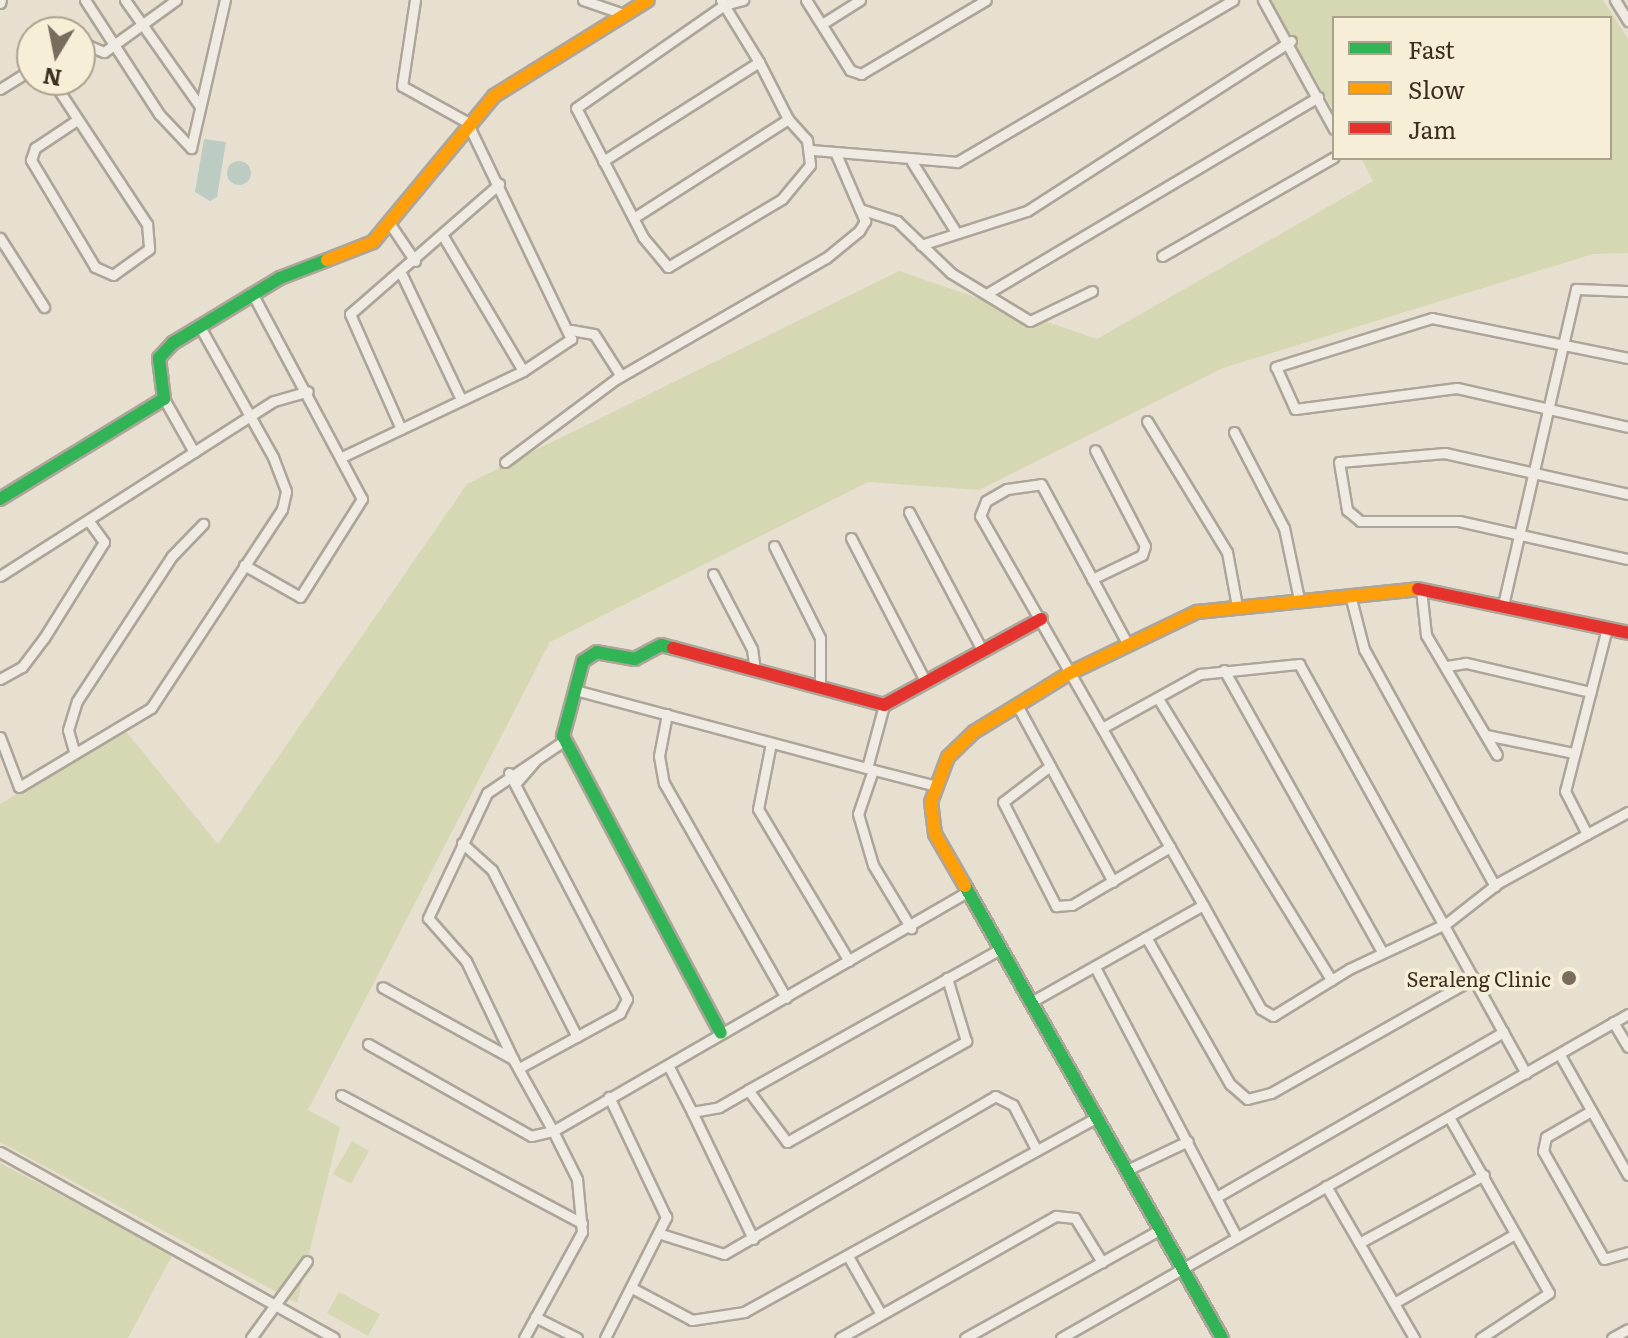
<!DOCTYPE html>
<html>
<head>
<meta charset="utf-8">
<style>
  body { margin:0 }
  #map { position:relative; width:1628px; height:1338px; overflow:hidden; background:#e7e0d1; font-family:Literata,serif }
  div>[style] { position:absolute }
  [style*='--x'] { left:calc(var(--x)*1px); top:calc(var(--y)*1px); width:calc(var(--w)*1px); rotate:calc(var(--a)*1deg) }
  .green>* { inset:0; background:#d6d7b3 }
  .water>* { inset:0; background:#bcccc2 }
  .round { border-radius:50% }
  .roads { filter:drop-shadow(2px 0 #ada599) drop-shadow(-2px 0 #ada599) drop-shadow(0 2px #ada599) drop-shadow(0 -2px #ada599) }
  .street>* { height:9px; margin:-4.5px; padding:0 4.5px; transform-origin:4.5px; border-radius:4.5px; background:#efebe3 }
  .fast>* { height:12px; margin:-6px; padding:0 6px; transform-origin:6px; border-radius:6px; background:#30b455 }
  .slow>* { height:12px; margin:-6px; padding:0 6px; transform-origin:6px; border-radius:6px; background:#ff9f0a }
  .jam>* { height:12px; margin:-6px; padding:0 6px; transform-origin:6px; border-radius:6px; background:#e5322d }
  .dots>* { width:22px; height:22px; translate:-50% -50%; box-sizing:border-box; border:4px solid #f7eed8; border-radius:50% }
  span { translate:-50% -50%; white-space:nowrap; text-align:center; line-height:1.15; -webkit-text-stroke:7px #f7eed8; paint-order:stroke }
  .poi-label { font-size:20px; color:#3d2e20 }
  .right { translate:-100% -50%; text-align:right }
  .legend { position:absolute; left:1332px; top:16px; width:280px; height:144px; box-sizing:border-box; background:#f7eed8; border:2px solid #ada18e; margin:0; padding:10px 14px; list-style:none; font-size:24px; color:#3d2e20 }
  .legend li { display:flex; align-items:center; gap:16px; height:40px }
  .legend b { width:40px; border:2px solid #ada18e }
  .north { position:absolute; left:16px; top:16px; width:80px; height:80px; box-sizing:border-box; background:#f7eed8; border:2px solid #ada18e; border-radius:50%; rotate:190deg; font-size:22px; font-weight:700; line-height:32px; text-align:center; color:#3d2e20 }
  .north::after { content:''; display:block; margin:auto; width:28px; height:36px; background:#786c5e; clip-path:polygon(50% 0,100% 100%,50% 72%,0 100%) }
</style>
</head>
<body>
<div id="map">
  <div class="green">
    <div style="clip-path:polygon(1269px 0,1603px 0,1628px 39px,1628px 253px,1593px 254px,1223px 368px,979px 490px,868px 482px,550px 642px,308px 1110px,340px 1127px,297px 1303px,0 1142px,0 804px,124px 729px,218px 844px,467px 484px,899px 271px,1097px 339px,1373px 181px,1361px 158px,1610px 158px,1610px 18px,1334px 18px,1334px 111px)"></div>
    <div style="clip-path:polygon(352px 1141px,369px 1151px,351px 1184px,333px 1174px)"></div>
    <div style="clip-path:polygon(0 1163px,173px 1254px,128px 1338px,0 1338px)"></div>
    <div style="clip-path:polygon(339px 1292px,380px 1314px,368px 1336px,327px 1313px)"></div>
  </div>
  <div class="water">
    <div style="clip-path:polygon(204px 139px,226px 142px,217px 197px,210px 201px,195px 192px)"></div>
    <div class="round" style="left:227px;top:161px;width:24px;height:24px"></div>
  </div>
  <div class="roads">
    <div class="street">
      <div style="--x:85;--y:0;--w:136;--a:57"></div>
      <div style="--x:159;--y:114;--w:47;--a:46.7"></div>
      <div style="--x:125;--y:0;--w:128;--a:54.8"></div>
      <div style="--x:583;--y:0;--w:43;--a:18.9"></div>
      <div style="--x:721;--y:0;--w:6;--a:59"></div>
      <div style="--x:724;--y:5;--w:67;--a:58.4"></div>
      <div style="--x:759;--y:62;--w:64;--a:63"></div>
      <div style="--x:788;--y:119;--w:28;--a:48"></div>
      <div style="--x:807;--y:140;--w:25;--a:83"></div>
      <div style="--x:810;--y:165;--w:44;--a:129.5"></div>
      <div style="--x:782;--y:199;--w:133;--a:149.2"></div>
      <div style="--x:668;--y:267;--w:39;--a:-130"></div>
      <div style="--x:643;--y:237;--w:145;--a:-117.4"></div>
      <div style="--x:576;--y:108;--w:180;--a:-34.8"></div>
      <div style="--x:724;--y:5;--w:20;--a:-15"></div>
      <div style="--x:806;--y:0;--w:83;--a:57.8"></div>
      <div style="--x:850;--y:70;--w:12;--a:20"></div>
      <div style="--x:861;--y:74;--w:145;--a:-30.6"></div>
      <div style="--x:1263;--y:0;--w:147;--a:61.2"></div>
      <div style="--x:1615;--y:0;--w:25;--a:58"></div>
      <div style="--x:0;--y:3;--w:3;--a:-72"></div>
      <div style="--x:822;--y:24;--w:45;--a:-32.3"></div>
      <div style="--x:80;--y:42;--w:26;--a:23"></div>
      <div style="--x:104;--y:52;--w:89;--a:-35.8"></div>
      <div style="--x:52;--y:80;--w:173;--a:56.6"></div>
      <div style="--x:147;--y:224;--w:25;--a:85"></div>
      <div style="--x:149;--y:249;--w:44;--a:144.2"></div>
      <div style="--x:113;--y:275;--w:20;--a:-156"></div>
      <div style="--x:95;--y:267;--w:125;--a:-120.9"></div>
      <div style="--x:31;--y:160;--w:13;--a:-72"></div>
      <div style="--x:35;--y:148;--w:50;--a:-33.7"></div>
      <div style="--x:0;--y:89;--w:38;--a:-32"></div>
      <div style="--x:191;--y:148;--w:152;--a:-77.1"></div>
      <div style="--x:812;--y:150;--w:145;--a:4.7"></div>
      <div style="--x:957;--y:162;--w:320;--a:-30.4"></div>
      <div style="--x:603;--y:161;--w:185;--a:-32.4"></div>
      <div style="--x:912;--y:162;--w:79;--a:57.9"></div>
      <div style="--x:860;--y:209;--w:39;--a:18"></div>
      <div style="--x:897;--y:221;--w:75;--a:43.9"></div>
      <div style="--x:951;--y:273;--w:92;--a:31.3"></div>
      <div style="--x:1030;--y:321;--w:69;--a:-25.8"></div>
      <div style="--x:635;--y:217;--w:182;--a:-32.6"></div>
      <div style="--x:392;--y:227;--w:41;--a:55.9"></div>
      <div style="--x:443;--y:236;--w:157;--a:59.3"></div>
      <div style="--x:0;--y:238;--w:82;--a:57.5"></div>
      <div style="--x:921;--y:245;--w:111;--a:-17.8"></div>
      <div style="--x:1027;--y:211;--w:314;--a:-32.8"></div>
      <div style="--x:1162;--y:256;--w:198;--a:-29.9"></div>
      <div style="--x:402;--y:275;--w:137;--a:64.6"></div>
      <div style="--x:988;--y:293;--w:384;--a:-30.7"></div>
      <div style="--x:571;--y:330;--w:23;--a:10"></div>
      <div style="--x:594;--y:334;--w:50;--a:57.3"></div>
      <div style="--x:1628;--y:358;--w:200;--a:-168.5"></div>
      <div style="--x:1432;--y:318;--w:164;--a:162.6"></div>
      <div style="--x:1276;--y:367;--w:46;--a:65.7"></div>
      <div style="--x:1295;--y:409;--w:163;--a:-7.4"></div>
      <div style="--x:1457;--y:388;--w:175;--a:12.8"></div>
      <div style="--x:164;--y:399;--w:61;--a:60.5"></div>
      <div style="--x:1147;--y:421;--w:153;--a:58.6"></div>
      <div style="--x:1227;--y:552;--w:55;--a:79.5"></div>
      <div style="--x:401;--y:429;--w:126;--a:-113.9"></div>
      <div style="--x:350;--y:314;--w:198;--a:-41.1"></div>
      <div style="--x:1234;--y:432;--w:108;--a:62.5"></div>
      <div style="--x:1284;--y:528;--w:73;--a:78.1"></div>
      <div style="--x:344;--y:456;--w:198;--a:-25.4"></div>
      <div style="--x:523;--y:371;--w:58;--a:-33.7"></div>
      <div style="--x:571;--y:339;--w:241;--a:-115.6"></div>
      <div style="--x:467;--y:122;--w:74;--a:-151"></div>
      <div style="--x:402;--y:86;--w:87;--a:-81.4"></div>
      <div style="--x:505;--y:462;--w:139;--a:-36.8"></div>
      <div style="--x:616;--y:379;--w:242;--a:-30"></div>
      <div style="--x:826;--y:258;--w:43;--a:-39.3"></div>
      <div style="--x:859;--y:231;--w:12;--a:-59"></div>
      <div style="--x:865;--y:221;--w:73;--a:-113.4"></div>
      <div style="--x:1628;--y:494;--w:188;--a:-167.4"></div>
      <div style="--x:1445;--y:453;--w:106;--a:175.1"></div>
      <div style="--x:1339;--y:462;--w:49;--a:80.5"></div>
      <div style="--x:1347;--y:510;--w:17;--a:40"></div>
      <div style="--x:1360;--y:521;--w:99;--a:0"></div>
      <div style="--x:1459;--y:521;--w:173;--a:12.7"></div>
      <div style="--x:909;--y:512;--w:154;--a:62.1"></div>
      <div style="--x:851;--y:538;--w:161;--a:62.6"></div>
      <div style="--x:774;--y:546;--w:103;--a:63.4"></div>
      <div style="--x:820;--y:638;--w:50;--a:90"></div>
      <div style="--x:244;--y:565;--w:64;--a:29.7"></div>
      <div style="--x:300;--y:597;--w:116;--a:-57.7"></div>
      <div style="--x:362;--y:499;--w:234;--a:-118.1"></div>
      <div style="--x:713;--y:574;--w:85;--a:62.5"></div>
      <div style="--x:752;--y:649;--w:22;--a:82"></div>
      <div style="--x:0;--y:576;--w:325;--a:-32.6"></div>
      <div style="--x:274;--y:401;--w:35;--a:-16"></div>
      <div style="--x:1092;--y:579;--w:55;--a:-25.6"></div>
      <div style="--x:1142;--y:555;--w:9;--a:-72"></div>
      <div style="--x:1145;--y:546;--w:108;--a:-117.5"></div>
      <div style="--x:1421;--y:589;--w:46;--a:83.8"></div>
      <div style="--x:1426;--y:635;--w:139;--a:59.4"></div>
      <div style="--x:1350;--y:595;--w:56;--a:75.5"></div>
      <div style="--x:1364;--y:649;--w:271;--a:61.1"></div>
      <div style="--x:1503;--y:605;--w:324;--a:-77"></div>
      <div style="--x:1576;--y:289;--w:52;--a:2.2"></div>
      <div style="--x:1607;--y:628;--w:168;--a:104.4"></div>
      <div style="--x:1565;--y:791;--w:48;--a:62.9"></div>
      <div style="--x:1587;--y:834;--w:47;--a:-28.2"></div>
      <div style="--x:1447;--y:666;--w:19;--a:-9"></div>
      <div style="--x:1466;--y:663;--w:128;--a:13.1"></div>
      <div style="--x:1224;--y:670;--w:323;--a:60.7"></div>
      <div style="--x:0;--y:679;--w:25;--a:-29"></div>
      <div style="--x:22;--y:667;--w:36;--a:-53"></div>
      <div style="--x:44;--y:638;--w:113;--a:-58"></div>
      <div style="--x:104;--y:542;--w:27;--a:-126"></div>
      <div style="--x:575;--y:690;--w:302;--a:15"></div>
      <div style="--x:867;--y:768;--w:65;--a:-74.9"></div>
      <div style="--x:1159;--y:700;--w:329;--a:58.4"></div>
      <div style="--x:1017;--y:705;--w:201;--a:61.5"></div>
      <div style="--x:667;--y:714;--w:43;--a:100.8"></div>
      <div style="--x:659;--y:756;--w:27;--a:80"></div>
      <div style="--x:664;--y:783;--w:247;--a:60.4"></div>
      <div style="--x:1102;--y:728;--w:112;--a:-28.9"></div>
      <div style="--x:1200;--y:674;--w:100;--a:-5.8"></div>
      <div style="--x:1299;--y:664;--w:468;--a:61"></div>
      <div style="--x:1486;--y:735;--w:90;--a:11.6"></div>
      <div style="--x:0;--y:737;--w:53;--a:69.2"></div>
      <div style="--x:19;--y:787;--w:154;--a:-30.9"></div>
      <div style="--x:151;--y:708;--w:238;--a:-56.6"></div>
      <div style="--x:282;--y:509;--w:18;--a:-77"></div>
      <div style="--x:286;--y:491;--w:36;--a:-111"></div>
      <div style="--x:273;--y:457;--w:149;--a:-119.3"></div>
      <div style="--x:771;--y:743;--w:67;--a:101.1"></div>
      <div style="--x:758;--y:809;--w:177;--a:59.1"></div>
      <div style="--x:74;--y:751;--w:22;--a:-106"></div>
      <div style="--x:68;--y:730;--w:30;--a:-73"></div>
      <div style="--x:77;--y:701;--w:173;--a:-56.8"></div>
      <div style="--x:172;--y:556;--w:45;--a:-45.9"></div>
      <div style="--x:1050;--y:766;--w:59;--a:142.5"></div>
      <div style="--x:1003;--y:802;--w:117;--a:63"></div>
      <div style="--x:1056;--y:906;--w:16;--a:-4"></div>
      <div style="--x:1072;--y:905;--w:114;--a:-30.6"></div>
      <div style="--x:870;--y:769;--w:68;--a:14.4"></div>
      <div style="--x:873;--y:770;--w:46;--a:108.8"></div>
      <div style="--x:858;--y:814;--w:53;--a:73.6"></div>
      <div style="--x:873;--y:865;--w:74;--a:58.9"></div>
      <div style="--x:509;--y:773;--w:255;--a:62.4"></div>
      <div style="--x:627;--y:999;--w:16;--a:117"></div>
      <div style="--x:620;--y:1013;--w:113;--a:151.4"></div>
      <div style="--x:516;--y:783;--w:29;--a:-49"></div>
      <div style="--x:462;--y:843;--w:40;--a:42"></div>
      <div style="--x:492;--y:870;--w:187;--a:63"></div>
      <div style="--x:1203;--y:905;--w:119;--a:60.9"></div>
      <div style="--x:1261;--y:1009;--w:14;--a:30"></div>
      <div style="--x:1273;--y:1016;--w:89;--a:-31.7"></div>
      <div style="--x:1349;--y:969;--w:108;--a:-25.1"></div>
      <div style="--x:1447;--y:923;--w:65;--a:-38.1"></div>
      <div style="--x:1498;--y:883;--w:102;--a:-28.8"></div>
      <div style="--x:1146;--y:937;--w:169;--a:60.3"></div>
      <div style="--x:1230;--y:1084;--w:23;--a:41"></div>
      <div style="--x:1247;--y:1099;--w:25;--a:-14"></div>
      <div style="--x:1271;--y:1093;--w:233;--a:-29.5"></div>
      <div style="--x:1097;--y:971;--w:301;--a:62.3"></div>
      <div style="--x:1031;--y:1002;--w:197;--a:-29.4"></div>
      <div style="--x:1203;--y:905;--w:448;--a:-119.8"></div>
      <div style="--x:980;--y:516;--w:16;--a:-68"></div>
      <div style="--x:986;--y:501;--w:24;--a:-30"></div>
      <div style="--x:1007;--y:489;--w:34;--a:-8"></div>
      <div style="--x:1041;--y:484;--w:181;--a:61.6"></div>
      <div style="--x:1613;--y:1022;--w:29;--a:59"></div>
      <div style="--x:368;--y:1044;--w:187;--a:29.4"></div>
      <div style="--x:531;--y:1136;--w:23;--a:-13"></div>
      <div style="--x:553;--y:1131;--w:82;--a:-119.1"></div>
      <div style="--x:513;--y:1059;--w:149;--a:-151.2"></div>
      <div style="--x:1560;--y:1055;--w:138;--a:60.5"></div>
      <div style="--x:513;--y:1059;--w:109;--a:-115.6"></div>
      <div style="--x:466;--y:961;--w:57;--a:-131.5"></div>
      <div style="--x:428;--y:918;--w:138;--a:-64.7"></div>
      <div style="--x:487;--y:793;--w:94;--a:-34.2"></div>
      <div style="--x:668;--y:1065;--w:53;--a:62.9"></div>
      <div style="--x:692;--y:1112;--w:27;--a:-10"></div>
      <div style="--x:719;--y:1107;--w:34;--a:-30"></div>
      <div style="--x:748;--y:1090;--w:65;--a:53.1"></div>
      <div style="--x:787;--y:1142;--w:206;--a:-29.4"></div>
      <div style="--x:966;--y:1041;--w:66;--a:-106.8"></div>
      <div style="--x:748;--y:1090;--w:291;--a:-29.2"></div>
      <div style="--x:341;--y:1095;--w:273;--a:28"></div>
      <div style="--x:1591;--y:1111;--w:52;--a:150"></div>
      <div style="--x:1546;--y:1137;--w:14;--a:102"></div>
      <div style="--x:1543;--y:1151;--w:124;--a:60.5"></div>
      <div style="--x:1604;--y:1259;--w:25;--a:-16"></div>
      <div style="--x:692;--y:1112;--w:141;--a:64.3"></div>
      <div style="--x:1449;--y:1117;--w:202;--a:60.4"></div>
      <div style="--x:1549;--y:1293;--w:82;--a:146.5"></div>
      <div style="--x:0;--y:1152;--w:382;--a:29.1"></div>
      <div style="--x:1129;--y:1169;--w:65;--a:-25.4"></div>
      <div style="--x:1326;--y:1186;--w:176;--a:59.9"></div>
      <div style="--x:1220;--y:1195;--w:327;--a:-29.9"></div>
      <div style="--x:661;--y:1234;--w:66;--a:17.6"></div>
      <div style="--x:724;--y:1254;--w:314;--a:-30.2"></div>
      <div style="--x:995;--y:1096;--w:20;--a:27"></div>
      <div style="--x:1013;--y:1105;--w:50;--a:62.4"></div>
      <div style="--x:1361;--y:1242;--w:140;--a:-28.6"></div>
      <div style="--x:849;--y:1258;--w:64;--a:60.3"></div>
      <div style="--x:632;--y:1288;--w:68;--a:28.1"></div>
      <div style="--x:692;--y:1320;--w:53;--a:-8.7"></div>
      <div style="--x:744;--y:1312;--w:401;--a:-28.9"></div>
      <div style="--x:1394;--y:1303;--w:139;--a:-29.7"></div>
      <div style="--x:535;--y:1317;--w:47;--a:26.6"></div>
      <div style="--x:251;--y:1338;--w:95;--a:-54"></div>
      <div style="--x:524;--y:1338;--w:121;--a:-61.3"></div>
      <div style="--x:582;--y:1232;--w:53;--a:-95.4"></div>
      <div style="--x:577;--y:1179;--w:54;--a:-116.6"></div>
      <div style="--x:553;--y:1131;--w:478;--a:-30"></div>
      <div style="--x:605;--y:1338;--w:136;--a:-63.2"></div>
      <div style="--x:666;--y:1217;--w:133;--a:-115.4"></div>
      <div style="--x:840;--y:1338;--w:248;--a:-29.5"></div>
      <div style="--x:1056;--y:1216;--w:19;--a:6"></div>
      <div style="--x:1075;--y:1218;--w:52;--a:58.5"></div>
      <div style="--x:965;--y:1338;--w:224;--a:-29.1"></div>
      <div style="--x:1061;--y:1338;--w:653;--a:-29.74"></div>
      <div style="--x:1612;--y:1338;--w:18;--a:-29"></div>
    </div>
    <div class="fast">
      <div style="--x:0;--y:499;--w:192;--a:-31.4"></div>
      <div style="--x:164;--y:399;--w:41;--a:-97"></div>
      <div style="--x:159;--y:358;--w:21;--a:-47"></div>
      <div style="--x:173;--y:343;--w:125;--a:-31.3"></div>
      <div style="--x:280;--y:278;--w:50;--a:-21"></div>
      <div style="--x:673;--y:648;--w:12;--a:-166"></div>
      <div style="--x:661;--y:645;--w:30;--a:152"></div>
      <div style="--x:635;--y:659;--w:39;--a:-170"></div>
      <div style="--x:597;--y:652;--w:17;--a:147"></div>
      <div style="--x:583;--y:661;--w:78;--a:104.9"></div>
      <div style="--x:563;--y:736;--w:336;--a:62"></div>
      <div style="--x:965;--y:886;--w:520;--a:60.38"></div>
    </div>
    <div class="slow">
      <div style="--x:327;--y:260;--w:49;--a:-21.4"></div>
      <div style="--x:373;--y:242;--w:190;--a:-50.3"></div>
      <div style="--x:494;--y:96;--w:181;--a:-31.9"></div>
      <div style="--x:965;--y:886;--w:60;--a:-120"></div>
      <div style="--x:935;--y:834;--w:32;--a:-97"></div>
      <div style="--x:931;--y:802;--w:48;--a:-69.3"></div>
      <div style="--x:948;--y:757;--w:36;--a:-44"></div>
      <div style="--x:974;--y:732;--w:113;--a:-31.6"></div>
      <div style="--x:1070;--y:673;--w:141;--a:-25.7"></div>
      <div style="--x:1197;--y:612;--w:222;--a:-5.9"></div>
    </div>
    <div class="jam">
      <div style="--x:1418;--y:589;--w:215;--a:11.8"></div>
      <div style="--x:673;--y:648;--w:219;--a:15.1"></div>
      <div style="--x:884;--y:705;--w:179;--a:-28.7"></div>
    </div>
  </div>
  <div class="dots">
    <div style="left:1569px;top:978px;background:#786c5e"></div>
  </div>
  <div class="poi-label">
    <span class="right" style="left:1551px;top:978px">Seraleng Clinic</span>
  </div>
  <ul class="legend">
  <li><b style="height:10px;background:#30b455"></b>Fast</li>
  <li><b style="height:10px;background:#ff9f0a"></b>Slow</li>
  <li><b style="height:10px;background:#e5322d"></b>Jam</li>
  </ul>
  <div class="north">N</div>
</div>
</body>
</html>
